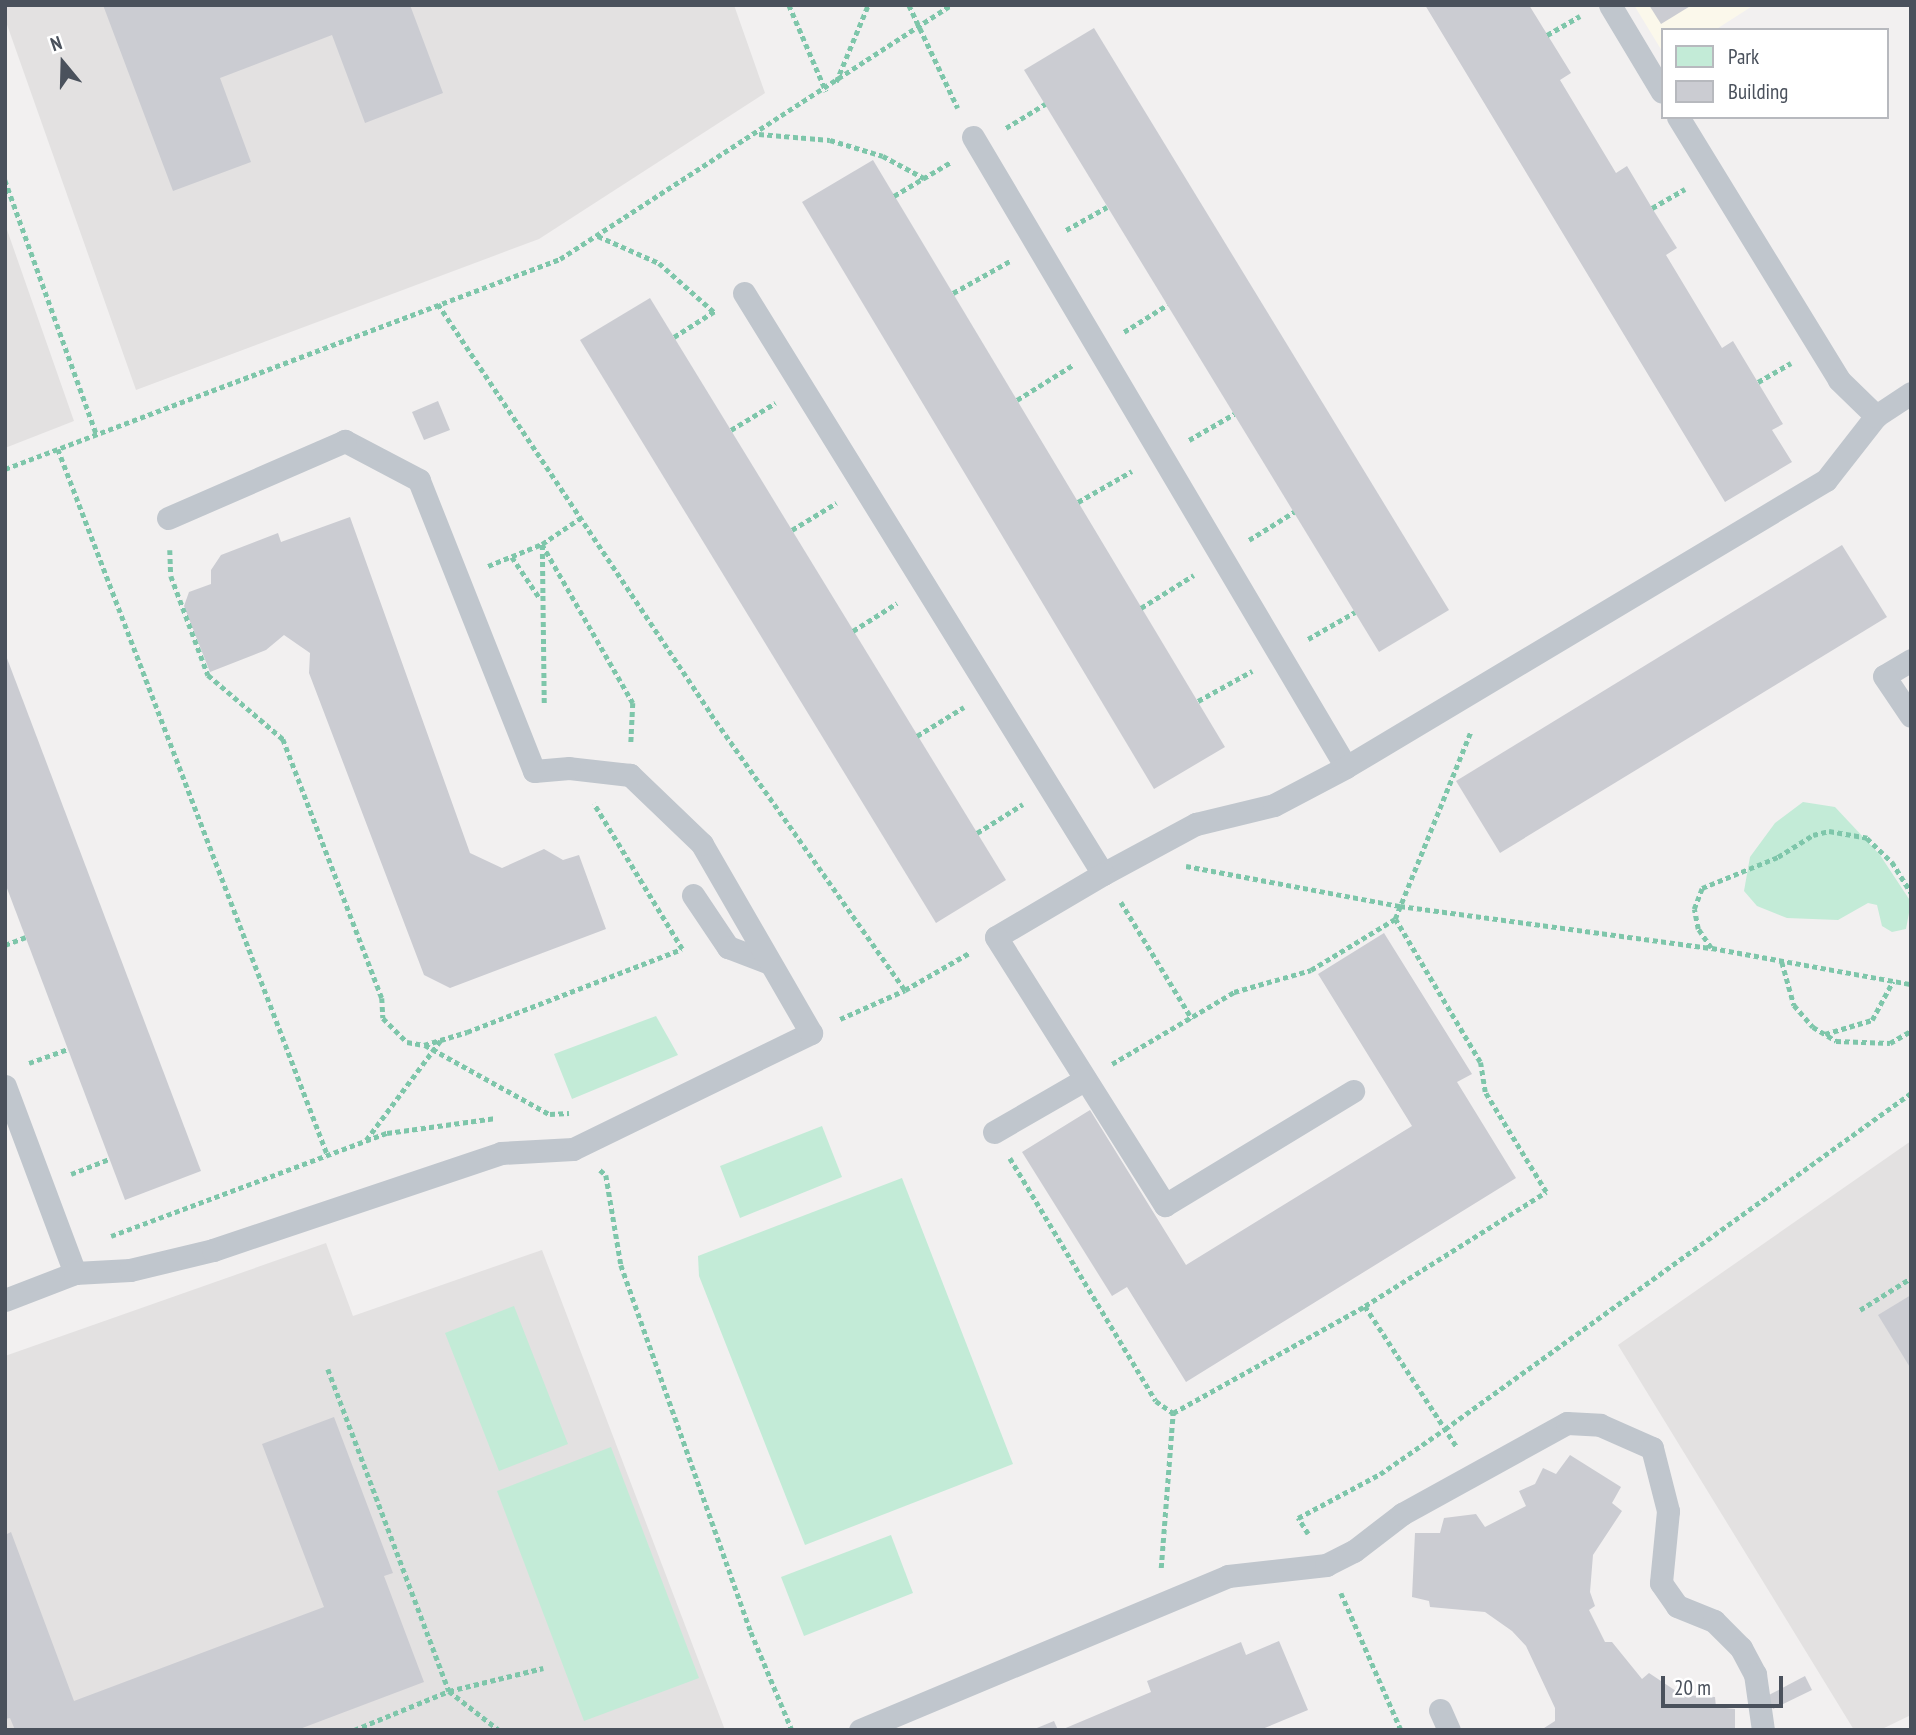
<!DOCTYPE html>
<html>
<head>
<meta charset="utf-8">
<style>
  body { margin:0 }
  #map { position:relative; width:1916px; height:1735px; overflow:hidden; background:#f2f0f0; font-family:"PT Sans Narrow",sans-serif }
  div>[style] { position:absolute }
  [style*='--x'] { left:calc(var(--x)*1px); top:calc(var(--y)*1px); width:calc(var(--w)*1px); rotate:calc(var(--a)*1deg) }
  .commercial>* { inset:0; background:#fbf8eb }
  .education>* { inset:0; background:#e3e1e1 }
  .green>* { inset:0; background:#c3ebd7 }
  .building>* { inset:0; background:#cbccd2 }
  .path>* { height:4.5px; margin-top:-2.25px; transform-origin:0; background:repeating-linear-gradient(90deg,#7ec6aa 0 5px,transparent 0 8.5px) }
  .service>* { height:23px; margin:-11.5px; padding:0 11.5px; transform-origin:11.5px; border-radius:11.5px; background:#c0c6cd }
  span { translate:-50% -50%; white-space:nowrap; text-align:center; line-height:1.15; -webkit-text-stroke:7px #fff; paint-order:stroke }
  .frame { position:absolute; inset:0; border:7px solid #4a515c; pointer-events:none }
  .legend { position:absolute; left:1661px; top:28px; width:228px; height:91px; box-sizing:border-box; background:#fff; border:2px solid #b7b9be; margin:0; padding:9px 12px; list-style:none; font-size:21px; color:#4a515c }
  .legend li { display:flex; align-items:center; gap:14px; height:35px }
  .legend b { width:35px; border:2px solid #b7b9be }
  .north { position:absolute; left:28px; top:28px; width:70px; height:70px; -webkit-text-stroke:5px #fff; paint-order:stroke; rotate:341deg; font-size:19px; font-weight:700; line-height:28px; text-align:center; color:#4a515c }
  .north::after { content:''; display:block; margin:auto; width:24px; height:32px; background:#4a515c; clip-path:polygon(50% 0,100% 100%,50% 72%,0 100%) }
  .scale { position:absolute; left:1661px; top:1676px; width:122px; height:32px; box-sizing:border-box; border:4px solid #4a515c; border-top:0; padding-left:9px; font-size:21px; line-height:24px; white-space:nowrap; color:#4a515c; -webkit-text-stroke:5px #fff; paint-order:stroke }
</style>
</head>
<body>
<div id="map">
  <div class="commercial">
    <div style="clip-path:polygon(1634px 5px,1754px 5px,1715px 30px,1662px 30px,1662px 51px)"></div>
  </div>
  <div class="education">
    <div style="clip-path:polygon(5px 5px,734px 5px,765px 93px,539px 239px,136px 390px,5px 19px)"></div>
    <div style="clip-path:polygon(5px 224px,74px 421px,5px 448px)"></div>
    <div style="clip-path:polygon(1911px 1141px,1911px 1715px,1880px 1730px,1854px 1730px,1618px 1345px)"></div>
    <div style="clip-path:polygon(326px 1243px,353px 1316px,542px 1250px,725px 1730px,5px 1730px,5px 1356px)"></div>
  </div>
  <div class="green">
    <div style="clip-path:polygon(1803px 802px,1835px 807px,1880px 855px,1911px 902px,1906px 929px,1892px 932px,1882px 926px,1877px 905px,1868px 903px,1838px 920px,1787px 918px,1757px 906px,1744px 891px,1750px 857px,1775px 823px)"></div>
    <div style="clip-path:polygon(656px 1016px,678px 1055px,572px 1099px,554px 1054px)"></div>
    <div style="clip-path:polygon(822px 1126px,842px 1177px,740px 1218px,720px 1166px)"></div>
    <div style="clip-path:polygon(902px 1178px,1013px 1464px,805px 1545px,699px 1276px,698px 1256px)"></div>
    <div style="clip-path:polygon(514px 1306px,568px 1444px,499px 1471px,445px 1333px)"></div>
    <div style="clip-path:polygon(611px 1447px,699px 1678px,584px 1721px,497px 1491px)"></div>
    <div style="clip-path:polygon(891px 1535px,913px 1593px,804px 1636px,781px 1577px)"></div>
  </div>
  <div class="building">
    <div style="clip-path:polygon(103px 5px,410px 5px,443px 93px,365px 123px,332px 35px,220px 78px,251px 162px,173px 191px)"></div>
    <div style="clip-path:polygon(1425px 5px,1529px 5px,1571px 73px,1560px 80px,1616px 173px,1627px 166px,1652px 208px,1677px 248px,1666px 255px,1722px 348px,1733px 341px,1783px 424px,1772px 430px,1792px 462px,1725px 502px)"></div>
    <div style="clip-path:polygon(1649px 5px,1692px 5px,1661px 24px)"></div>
    <div style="clip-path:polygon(1094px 28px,1449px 610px,1379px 652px,1024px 70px)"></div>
    <div style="clip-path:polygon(873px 160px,1225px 747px,1154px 789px,802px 202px)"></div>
    <div style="clip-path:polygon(650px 298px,1006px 880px,936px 923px,580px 340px)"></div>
    <div style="clip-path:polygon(438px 401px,450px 430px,424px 440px,412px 412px)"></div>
    <div style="clip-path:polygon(350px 517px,470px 853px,502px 868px,544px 849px,563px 860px,579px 855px,606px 929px,450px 988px,424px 975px,309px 673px,310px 653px,284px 635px,266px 650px,210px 672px,184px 606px,189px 592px,211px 584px,211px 570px,221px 555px,278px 533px,281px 542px)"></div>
    <div style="clip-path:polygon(1842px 545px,1887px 617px,1500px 853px,1456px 781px)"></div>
    <div style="clip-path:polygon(5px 653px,201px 1171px,125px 1200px,5px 883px)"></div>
    <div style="clip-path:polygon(1384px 933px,1472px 1074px,1457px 1082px,1516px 1178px,1186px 1382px,1127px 1287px,1112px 1296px,1022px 1152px,1090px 1110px,1186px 1265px,1412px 1126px,1318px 974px)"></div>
    <div style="clip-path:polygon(1911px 1295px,1911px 1369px,1878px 1315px)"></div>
    <div style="clip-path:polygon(334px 1417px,393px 1573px,384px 1576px,424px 1682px,297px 1730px,15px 1730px,10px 1718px,5px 1719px,5px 1535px,11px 1532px,74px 1701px,324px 1607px,262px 1444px)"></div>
    <div style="clip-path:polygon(1570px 1455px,1621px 1487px,1612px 1503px,1622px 1511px,1593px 1555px,1590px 1592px,1595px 1606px,1589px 1610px,1605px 1642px,1612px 1642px,1642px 1679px,1649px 1673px,1682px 1695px,1715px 1697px,1716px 1707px,1735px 1709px,1735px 1730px,1541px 1730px,1555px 1721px,1555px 1708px,1526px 1646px,1512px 1631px,1485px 1612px,1430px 1607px,1429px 1601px,1412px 1597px,1415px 1533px,1440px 1533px,1444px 1518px,1476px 1514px,1485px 1527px,1526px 1506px,1519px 1491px,1535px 1484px,1543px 1468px,1556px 1474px)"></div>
    <div style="clip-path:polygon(1279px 1641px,1308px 1710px,1260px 1730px,1061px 1730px,1151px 1692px,1147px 1681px,1241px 1642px,1246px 1655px)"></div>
    <div style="clip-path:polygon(1805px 1676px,1812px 1690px,1773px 1709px,1767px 1696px)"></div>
    <div style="clip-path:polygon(1054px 1721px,1058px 1730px,1032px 1730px)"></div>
  </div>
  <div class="path">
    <div style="--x:789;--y:5;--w:94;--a:66.7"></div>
    <div style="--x:909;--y:5;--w:114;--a:64.6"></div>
    <div style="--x:1547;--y:35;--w:38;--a:-30"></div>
    <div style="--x:836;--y:82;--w:83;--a:-67.4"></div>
    <div style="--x:1006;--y:128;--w:46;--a:-31.6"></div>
    <div style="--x:759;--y:134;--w:71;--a:4.8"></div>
    <div style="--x:830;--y:140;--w:55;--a:16.8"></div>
    <div style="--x:883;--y:156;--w:47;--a:28.2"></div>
    <div style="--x:5;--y:180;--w:271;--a:70.2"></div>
    <div style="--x:894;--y:196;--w:66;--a:-30.8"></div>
    <div style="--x:1652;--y:208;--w:38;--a:-30"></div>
    <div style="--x:1066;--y:230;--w:47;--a:-29.3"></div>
    <div style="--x:598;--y:236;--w:67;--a:23.9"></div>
    <div style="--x:659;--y:263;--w:74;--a:41.7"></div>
    <div style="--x:953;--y:293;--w:65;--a:-29.3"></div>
    <div style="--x:438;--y:304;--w:493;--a:56.3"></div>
    <div style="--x:711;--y:714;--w:337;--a:54.9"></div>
    <div style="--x:1124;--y:332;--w:51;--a:-32.1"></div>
    <div style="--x:674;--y:337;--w:49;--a:-32.4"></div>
    <div style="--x:1758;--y:382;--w:38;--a:-30"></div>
    <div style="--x:1017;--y:400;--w:66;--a:-32"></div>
    <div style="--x:731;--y:430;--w:52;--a:-31.5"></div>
    <div style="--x:1189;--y:440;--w:52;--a:-30"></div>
    <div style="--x:58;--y:449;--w:757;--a:69.1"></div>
    <div style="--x:5;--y:469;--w:593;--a:-20.73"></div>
    <div style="--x:560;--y:259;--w:466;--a:-33"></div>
    <div style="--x:1078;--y:502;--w:62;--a:-29.9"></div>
    <div style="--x:792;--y:530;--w:52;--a:-31.5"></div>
    <div style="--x:1249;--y:540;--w:53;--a:-31.9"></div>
    <div style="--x:170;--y:550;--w:26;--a:88"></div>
    <div style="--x:171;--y:576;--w:106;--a:69.5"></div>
    <div style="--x:208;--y:675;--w:99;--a:40.5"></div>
    <div style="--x:283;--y:739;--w:277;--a:69.1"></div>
    <div style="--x:382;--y:998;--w:20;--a:87"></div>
    <div style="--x:383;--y:1018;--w:34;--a:45"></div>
    <div style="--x:407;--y:1042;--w:17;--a:10"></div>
    <div style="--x:424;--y:1045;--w:45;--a:-16.8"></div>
    <div style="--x:467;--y:1032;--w:230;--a:-21.1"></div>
    <div style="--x:682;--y:949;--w:170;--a:-121.3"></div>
    <div style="--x:512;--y:557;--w:48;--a:56"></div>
    <div style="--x:488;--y:566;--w:58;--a:-22.2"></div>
    <div style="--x:542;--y:544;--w:183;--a:60.2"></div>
    <div style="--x:633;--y:703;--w:41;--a:92.8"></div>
    <div style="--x:1141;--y:608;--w:62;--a:-31.9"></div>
    <div style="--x:853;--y:631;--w:52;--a:-32.5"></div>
    <div style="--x:1308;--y:639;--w:54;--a:-29.9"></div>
    <div style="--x:1198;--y:701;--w:62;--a:-29.1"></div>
    <div style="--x:544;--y:703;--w:159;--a:-90.7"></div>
    <div style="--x:542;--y:544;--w:45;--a:-34"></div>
    <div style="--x:917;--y:736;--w:55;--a:-31.7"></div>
    <div style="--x:977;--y:833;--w:54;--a:-32.2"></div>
    <div style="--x:1186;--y:866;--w:218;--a:10.6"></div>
    <div style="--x:1400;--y:906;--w:315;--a:7.7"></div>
    <div style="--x:1712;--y:948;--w:202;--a:10.3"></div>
    <div style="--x:1121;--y:902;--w:137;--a:58.7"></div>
    <div style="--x:5;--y:945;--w:22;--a:-21"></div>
    <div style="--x:1711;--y:948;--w:23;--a:-124"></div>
    <div style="--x:1698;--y:929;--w:20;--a:-101"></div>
    <div style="--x:1694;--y:909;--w:22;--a:-69"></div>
    <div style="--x:1702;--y:888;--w:82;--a:-22.2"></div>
    <div style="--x:1778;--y:857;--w:41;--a:-32.2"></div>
    <div style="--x:1813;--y:835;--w:16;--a:-14"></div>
    <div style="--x:1829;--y:831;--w:39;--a:10"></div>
    <div style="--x:1867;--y:838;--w:35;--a:44"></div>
    <div style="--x:1892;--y:862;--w:36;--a:58"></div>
    <div style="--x:1782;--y:962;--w:45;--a:74.4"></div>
    <div style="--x:1794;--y:1005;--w:29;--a:49"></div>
    <div style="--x:1813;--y:1027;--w:27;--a:31"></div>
    <div style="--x:1836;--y:1041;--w:54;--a:2.1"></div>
    <div style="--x:1890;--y:1043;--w:24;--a:-30"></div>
    <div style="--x:840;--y:1019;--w:71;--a:-24"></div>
    <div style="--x:905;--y:990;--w:74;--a:-30"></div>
    <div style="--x:1825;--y:1034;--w:49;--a:-16.6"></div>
    <div style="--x:1872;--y:1020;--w:44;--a:-61.7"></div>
    <div style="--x:425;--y:1045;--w:142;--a:29.1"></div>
    <div style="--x:29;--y:1063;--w:41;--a:-19.7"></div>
    <div style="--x:1112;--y:1064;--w:142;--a:-30.5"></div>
    <div style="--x:1234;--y:992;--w:80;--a:-15.9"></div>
    <div style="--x:1311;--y:970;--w:98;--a:-31.3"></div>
    <div style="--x:1395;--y:919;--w:203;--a:-68"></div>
    <div style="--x:550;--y:1114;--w:19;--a:-3"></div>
    <div style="--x:366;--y:1140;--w:124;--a:-53.2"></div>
    <div style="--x:1010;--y:1158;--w:283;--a:59"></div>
    <div style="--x:1156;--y:1401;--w:21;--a:35"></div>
    <div style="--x:1173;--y:1413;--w:220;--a:-29.1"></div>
    <div style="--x:1365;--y:1306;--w:214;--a:-32.2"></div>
    <div style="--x:1546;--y:1192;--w:117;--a:-121.4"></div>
    <div style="--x:1485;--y:1092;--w:30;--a:-99"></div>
    <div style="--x:1480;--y:1062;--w:166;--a:-120.7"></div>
    <div style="--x:600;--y:1170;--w:8;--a:40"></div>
    <div style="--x:606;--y:1175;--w:91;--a:80.5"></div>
    <div style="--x:621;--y:1265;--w:389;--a:70.5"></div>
    <div style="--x:751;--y:1632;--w:106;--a:67.3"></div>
    <div style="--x:71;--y:1174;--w:41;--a:-21.5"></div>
    <div style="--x:111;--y:1236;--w:295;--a:-20.5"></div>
    <div style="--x:387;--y:1133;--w:110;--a:-7.8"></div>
    <div style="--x:1365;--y:1306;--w:168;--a:56.9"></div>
    <div style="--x:1860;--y:1310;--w:60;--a:-32.1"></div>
    <div style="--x:328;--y:1369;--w:344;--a:69.4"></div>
    <div style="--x:449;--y:1691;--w:97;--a:-13.7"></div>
    <div style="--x:1308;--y:1534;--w:19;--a:-122"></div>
    <div style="--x:1298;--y:1518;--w:93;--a:-28.2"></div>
    <div style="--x:1380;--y:1474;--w:79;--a:-34.7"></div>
    <div style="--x:1445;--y:1429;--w:575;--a:-35.79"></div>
    <div style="--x:1161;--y:1568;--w:155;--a:-85.6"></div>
    <div style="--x:1341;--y:1593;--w:150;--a:66.3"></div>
    <div style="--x:354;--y:1730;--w:103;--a:-22.3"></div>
    <div style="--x:449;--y:1691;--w:63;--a:38"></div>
  </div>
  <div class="service">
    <div style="--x:1610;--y:5;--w:101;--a:59.1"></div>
    <div style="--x:1678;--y:117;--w:308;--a:58.5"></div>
    <div style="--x:1839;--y:380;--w:52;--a:44.2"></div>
    <div style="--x:973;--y:137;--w:732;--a:59.37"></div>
    <div style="--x:744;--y:293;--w:683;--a:58.29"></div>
    <div style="--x:1103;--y:874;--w:106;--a:-28.3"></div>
    <div style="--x:1196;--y:824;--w:80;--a:-13.7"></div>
    <div style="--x:1274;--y:805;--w:81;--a:-27.8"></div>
    <div style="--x:1346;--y:767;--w:559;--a:-30.88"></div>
    <div style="--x:1826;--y:480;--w:81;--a:-52"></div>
    <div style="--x:1876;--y:416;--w:42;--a:-33.3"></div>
    <div style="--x:1911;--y:660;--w:31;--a:149"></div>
    <div style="--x:1884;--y:676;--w:48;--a:56"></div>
    <div style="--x:1103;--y:874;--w:124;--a:149.5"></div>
    <div style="--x:996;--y:937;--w:317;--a:57.8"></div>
    <div style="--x:1165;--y:1205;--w:220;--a:-31.2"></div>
    <div style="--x:693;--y:895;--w:63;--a:56.1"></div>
    <div style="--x:728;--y:947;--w:42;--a:21"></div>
    <div style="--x:5;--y:1086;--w:200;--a:69.5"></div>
    <div style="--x:994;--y:1132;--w:104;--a:-30"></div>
    <div style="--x:5;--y:1300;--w:75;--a:-21.1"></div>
    <div style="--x:75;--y:1273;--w:55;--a:-3.1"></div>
    <div style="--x:130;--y:1270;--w:85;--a:-13.5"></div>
    <div style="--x:213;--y:1250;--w:304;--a:-18.6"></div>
    <div style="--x:501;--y:1153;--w:72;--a:-3.2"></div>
    <div style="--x:573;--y:1149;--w:265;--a:-26"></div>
    <div style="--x:811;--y:1033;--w:218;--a:-120"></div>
    <div style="--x:702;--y:844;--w:100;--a:-136.2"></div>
    <div style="--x:630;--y:775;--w:61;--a:-173.5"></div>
    <div style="--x:569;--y:768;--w:35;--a:175"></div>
    <div style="--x:534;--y:771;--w:313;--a:-111.6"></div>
    <div style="--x:419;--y:480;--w:84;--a:-152.2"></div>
    <div style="--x:345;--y:441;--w:193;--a:156.5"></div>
    <div style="--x:1440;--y:1710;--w:22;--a:66"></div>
    <div style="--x:860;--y:1730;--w:399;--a:-22.7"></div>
    <div style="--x:1228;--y:1576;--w:99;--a:-6.4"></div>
    <div style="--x:1326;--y:1565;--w:31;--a:-27"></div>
    <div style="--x:1354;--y:1551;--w:61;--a:-37.6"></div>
    <div style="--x:1402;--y:1514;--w:188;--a:-28.9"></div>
    <div style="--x:1567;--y:1423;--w:33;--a:3"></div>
    <div style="--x:1600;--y:1425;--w:57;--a:23.9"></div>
    <div style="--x:1652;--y:1448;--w:65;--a:75.7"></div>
    <div style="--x:1668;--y:1511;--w:72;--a:95.6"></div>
    <div style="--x:1661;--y:1583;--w:28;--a:55"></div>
    <div style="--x:1677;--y:1606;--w:40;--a:22"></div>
    <div style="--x:1714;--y:1621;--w:38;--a:45"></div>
    <div style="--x:1741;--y:1648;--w:30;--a:62"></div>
    <div style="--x:1755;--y:1674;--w:57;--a:81.9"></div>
  </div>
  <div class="frame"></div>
  <ul class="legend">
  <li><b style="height:19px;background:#c3ebd7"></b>Park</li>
  <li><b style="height:19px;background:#cbccd2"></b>Building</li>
  </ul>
  <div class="north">N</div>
  <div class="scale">20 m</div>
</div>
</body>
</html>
